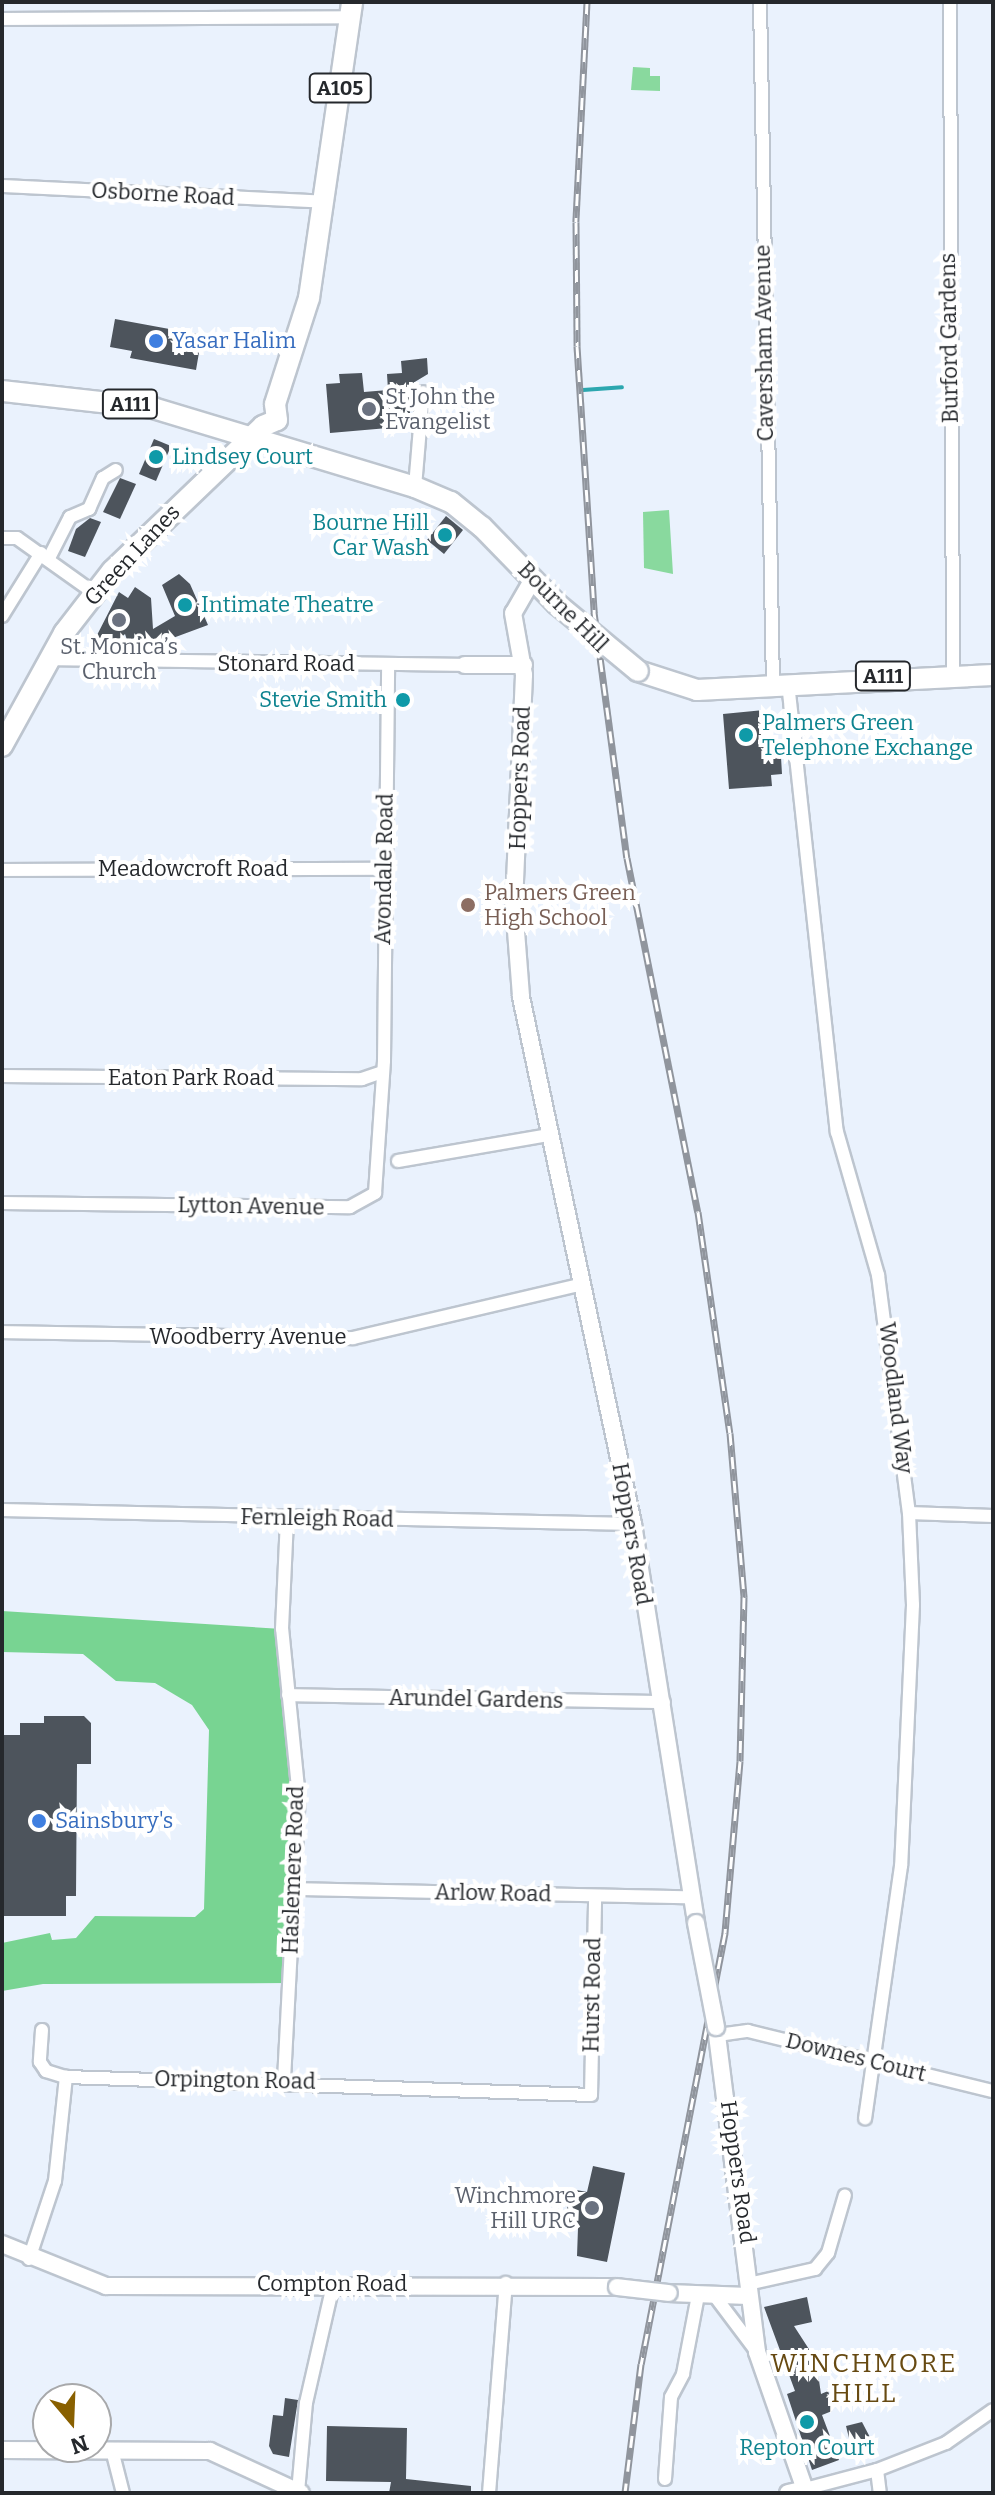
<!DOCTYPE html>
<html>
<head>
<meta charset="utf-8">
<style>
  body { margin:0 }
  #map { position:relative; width:995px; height:2495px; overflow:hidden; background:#eaf2fd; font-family:Bitter,serif }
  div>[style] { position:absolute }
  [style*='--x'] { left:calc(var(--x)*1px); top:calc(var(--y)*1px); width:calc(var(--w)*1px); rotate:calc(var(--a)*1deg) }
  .green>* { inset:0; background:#89d99e }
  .forest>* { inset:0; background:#78d492 }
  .stream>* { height:4px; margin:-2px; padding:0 2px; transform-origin:2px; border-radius:2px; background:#2ca7af }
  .building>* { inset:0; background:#4d545c }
  .roads { filter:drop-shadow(2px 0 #bdc5cf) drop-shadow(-2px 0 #bdc5cf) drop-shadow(0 2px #bdc5cf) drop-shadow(0 -2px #bdc5cf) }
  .minor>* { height:12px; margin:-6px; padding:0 6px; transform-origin:6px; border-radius:6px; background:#fff }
  .tertiary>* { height:16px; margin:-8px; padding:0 8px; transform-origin:8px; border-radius:8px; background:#fff }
  .primary>* { height:20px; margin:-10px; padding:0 10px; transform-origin:10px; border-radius:10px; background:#fff }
  .rail>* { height:7px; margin-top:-3.5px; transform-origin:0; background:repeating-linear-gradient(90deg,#fff 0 12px,#90959d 0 24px); box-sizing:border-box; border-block:2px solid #90959d }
  .bridges { filter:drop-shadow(2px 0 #bdc5cf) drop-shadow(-2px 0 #bdc5cf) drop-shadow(0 2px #bdc5cf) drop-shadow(0 -2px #bdc5cf) }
  .tertiary-bridge>* { height:16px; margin:-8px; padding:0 8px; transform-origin:8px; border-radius:8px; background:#fff }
  .primary-bridge>* { height:20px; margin:-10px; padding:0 10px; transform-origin:10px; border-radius:10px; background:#fff }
  .dots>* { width:22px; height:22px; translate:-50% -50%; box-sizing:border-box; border:4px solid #fff; border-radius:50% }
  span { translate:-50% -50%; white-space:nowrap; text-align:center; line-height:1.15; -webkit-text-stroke:8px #fff; paint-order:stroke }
  .shield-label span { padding:2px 6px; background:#fff; border:2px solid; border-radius:6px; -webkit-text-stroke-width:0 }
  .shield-label { font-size:20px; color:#25282c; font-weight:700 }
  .street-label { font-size:22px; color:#25282c }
  .shop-label { font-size:22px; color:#366cbe }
  .left { translate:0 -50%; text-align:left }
  .worship-label { font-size:22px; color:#5b616d }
  .right { translate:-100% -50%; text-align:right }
  .culture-label { font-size:22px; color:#0d838f }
  .education-label { font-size:22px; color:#785e54 }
  .quarter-label { font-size:26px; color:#674a12; letter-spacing:2px }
  .frame { position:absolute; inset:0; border:4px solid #25282c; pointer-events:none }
  .north { position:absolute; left:32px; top:2383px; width:80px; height:80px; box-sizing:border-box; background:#fff; border:2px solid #a8a9ab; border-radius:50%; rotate:161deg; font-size:22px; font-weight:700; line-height:32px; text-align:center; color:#25282c }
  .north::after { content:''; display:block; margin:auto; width:28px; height:36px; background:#896000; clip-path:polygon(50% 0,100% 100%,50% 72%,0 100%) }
</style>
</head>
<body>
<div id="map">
  <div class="green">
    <div style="clip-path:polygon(633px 67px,650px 68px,650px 76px,660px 76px,660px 91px,631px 90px)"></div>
    <div style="clip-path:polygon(669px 510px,673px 574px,644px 568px,643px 512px)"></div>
  </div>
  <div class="forest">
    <div style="clip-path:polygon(2px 1611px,282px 1629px,296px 1853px,289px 1983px,43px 1984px,2px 1991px,2px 1943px,50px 1933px,52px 1940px,76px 1938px,95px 1916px,195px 1917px,204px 1909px,209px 1730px,192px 1705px,155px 1683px,116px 1681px,83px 1654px,2px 1652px)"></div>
  </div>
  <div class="stream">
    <div style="--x:583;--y:390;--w:39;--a:-4"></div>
  </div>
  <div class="building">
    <div style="clip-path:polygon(115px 319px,202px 335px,196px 370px,130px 358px,132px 351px,110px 347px)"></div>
    <div style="clip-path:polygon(427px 358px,428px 374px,408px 386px,411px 426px,330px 433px,326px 384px,340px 383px,339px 374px,362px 373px,364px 392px,388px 390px,387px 374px,402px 373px,401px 361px)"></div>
    <div style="clip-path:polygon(154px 439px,171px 446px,156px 481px,139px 474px)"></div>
    <div style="clip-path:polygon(120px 478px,136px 484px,120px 519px,103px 512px)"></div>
    <div style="clip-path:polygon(446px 516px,463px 530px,444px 554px,427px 540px)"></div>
    <div style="clip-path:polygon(90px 518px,101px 522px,85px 557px,68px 551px,76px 529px)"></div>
    <div style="clip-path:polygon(179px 574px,190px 584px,208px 625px,154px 645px,129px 646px,125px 634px,107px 650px,94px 641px,119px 592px,128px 598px,135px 587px,151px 598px,153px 629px,175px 616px,162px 585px)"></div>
    <div style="clip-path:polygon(765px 710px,769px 758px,781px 757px,782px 774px,771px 775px,772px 786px,729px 789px,723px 714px)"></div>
    <div style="clip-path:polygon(44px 1716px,84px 1716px,91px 1723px,91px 1764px,77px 1764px,76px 1896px,66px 1896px,66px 1916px,3px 1916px,2px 1735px,20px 1735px,20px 1723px,44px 1723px)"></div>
    <div style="clip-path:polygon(593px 2166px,625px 2173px,607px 2262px,577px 2256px,578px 2228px,564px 2225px,571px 2189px,587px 2192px)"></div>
    <div style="clip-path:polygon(807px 2297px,812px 2322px,794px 2326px,816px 2360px,821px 2394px,828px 2391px,831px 2400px,832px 2411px,822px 2415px,839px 2460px,812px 2470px,787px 2394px,795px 2391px,764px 2307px)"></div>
    <div style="clip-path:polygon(285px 2398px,298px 2400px,289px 2457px,273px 2454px,269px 2446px,273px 2415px,283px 2416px)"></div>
    <div style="clip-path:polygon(862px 2422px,874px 2445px,852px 2450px,846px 2426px)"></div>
    <div style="clip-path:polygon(327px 2426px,407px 2428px,406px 2479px,471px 2486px,471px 2493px,389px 2493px,391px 2482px,326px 2481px)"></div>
  </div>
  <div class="roads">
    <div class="minor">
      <div style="--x:760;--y:2;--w:683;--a:88.91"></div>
      <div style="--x:950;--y:2;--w:672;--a:89.74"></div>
      <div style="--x:2;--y:19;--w:348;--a:-0.3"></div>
      <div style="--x:2;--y:186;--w:322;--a:2.8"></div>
      <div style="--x:415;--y:487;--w:95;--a:-85.2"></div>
      <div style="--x:2;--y:538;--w:15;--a:0"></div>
      <div style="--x:17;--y:538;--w:95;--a:35.5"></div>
      <div style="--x:49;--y:558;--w:46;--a:-62.9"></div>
      <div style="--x:70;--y:517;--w:21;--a:-23"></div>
      <div style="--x:89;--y:509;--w:34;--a:-66"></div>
      <div style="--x:103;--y:478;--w:15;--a:-32"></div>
      <div style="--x:2;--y:616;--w:74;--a:-58.2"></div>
      <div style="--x:48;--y:659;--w:417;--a:0.8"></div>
      <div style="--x:788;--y:683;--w:452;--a:83.8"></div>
      <div style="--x:837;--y:1132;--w:149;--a:74"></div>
      <div style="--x:878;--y:1275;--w:240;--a:82.6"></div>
      <div style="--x:909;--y:1513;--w:92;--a:87.5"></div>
      <div style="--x:913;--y:1605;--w:261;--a:92.6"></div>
      <div style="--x:901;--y:1866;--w:255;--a:98.1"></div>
      <div style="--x:2;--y:870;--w:381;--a:-0.2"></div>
      <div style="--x:2;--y:1076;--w:360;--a:0.5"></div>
      <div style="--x:362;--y:1079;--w:18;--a:-19"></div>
      <div style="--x:398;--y:1161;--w:152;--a:-9.8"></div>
      <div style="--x:2;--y:1203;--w:348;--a:0.7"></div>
      <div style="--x:350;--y:1207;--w:29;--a:-29"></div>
      <div style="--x:375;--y:1193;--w:132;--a:-86.1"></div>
      <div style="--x:384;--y:1061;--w:397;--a:-89.4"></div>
      <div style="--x:2;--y:1332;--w:351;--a:1"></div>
      <div style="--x:353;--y:1338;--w:237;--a:-13.2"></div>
      <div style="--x:2;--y:1510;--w:631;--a:1.27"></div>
      <div style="--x:909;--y:1513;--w:84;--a:2"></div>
      <div style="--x:288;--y:1695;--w:376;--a:1.1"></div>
      <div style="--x:295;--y:1889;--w:396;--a:1.2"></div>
      <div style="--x:42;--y:2030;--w:32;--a:94"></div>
      <div style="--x:40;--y:2062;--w:11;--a:56"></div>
      <div style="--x:46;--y:2071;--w:21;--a:17"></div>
      <div style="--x:718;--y:2035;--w:30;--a:-8"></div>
      <div style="--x:748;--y:2031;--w:252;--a:13.8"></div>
      <div style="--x:284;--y:2080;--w:282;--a:-87"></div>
      <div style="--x:299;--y:1798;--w:170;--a:-95.7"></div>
      <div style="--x:282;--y:1629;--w:111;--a:-87.4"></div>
      <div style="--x:29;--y:2259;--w:82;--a:-71.6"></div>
      <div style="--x:55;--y:2181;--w:105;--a:-84"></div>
      <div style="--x:66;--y:2077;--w:525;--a:1.96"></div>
      <div style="--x:591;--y:2095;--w:199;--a:-88.8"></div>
      <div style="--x:748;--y:2284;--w:69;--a:-12.6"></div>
      <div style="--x:815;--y:2269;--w:21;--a:-51"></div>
      <div style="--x:828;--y:2253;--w:60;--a:-73.7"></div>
      <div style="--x:714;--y:2295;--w:71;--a:53"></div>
      <div style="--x:112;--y:2450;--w:44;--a:75.7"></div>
      <div style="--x:877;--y:2470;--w:74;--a:-21.4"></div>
      <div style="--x:946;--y:2443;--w:57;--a:-35.1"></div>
      <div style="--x:665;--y:2479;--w:82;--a:-85.8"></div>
      <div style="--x:671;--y:2397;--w:26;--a:-62"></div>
      <div style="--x:683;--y:2374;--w:80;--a:-79.2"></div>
      <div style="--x:805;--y:2489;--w:74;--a:-14.8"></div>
      <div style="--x:877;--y:2470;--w:23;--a:83"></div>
      <div style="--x:298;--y:2492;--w:89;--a:-84.9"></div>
      <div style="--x:306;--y:2403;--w:121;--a:-77.1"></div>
      <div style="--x:489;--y:2493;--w:211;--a:-85.4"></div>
    </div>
    <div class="tertiary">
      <div style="--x:533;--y:579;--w:39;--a:120"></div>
      <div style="--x:513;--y:613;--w:63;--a:79.9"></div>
      <div style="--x:524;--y:675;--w:230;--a:92.5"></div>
      <div style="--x:514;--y:905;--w:92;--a:85.6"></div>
      <div style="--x:521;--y:997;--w:539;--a:78"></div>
      <div style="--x:633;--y:1524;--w:404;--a:81"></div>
      <div style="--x:465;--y:665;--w:59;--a:0"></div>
      <div style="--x:716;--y:2027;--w:328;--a:82.8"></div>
      <div style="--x:757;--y:2352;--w:149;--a:70.8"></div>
      <div style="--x:2;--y:2244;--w:112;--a:22"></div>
      <div style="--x:106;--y:2286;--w:511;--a:0.11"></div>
      <div style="--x:669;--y:2293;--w:79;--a:2.2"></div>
      <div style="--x:2;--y:2450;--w:208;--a:0.3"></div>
      <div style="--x:210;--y:2451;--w:100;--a:24.8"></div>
      <div style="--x:788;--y:2493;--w:17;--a:-13"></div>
    </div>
    <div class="primary">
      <div style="--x:2;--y:391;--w:152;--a:6.4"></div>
      <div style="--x:153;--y:408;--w:274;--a:16.8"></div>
      <div style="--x:415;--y:487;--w:39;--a:23"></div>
      <div style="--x:451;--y:502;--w:40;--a:39"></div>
      <div style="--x:482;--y:527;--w:107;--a:45.8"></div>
      <div style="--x:638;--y:671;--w:62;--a:17.9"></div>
      <div style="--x:697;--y:690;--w:296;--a:-2.9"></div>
      <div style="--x:2;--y:746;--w:129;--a:-61.2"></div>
      <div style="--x:64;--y:633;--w:78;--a:-52.3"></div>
      <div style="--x:112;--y:571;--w:209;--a:-43.8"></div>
      <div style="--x:263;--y:426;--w:15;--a:-23"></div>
      <div style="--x:277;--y:420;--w:16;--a:-97"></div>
      <div style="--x:275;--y:404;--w:111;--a:-72.2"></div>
      <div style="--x:309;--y:298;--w:299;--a:-81.7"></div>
    </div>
  </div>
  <div class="rail">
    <div style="--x:587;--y:2;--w:220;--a:92.9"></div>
    <div style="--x:576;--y:222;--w:124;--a:89.5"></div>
    <div style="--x:577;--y:346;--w:267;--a:86.3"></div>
    <div style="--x:594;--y:612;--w:248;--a:82.4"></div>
    <div style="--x:627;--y:858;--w:361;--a:78.7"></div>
    <div style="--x:698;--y:1212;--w:223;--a:81.8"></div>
    <div style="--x:730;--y:1433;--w:165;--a:85.1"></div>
    <div style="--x:744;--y:1597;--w:164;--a:91.4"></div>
    <div style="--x:740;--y:1761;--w:173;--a:95"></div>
    <div style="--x:725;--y:1933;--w:439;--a:101"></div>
    <div style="--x:641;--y:2364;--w:130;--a:97.1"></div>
  </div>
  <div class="bridges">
    <div class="tertiary-bridge">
      <div style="--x:696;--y:1923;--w:106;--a:79.1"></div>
      <div style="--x:617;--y:2287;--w:52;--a:6.6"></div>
    </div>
    <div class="primary-bridge">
      <div style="--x:557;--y:604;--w:105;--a:39.6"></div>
    </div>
  </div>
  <div class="dots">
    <div style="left:156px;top:341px;background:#3f7fe0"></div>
    <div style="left:369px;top:409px;background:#6b7280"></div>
    <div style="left:156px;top:457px;background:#0f9aa8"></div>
    <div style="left:445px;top:535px;background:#0f9aa8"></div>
    <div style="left:185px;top:605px;background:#0f9aa8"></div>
    <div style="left:119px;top:620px;background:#6b7280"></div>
    <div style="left:403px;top:700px;background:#0f9aa8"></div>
    <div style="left:746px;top:735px;background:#0f9aa8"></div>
    <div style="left:468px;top:905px;background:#8d6e63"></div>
    <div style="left:39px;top:1821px;background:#3f7fe0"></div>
    <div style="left:592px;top:2208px;background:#6b7280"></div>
    <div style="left:807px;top:2422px;background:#0f9aa8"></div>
  </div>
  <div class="shield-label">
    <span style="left:340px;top:88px">A105</span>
    <span style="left:130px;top:404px">A111</span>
    <span style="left:883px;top:676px">A111</span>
  </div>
  <div class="street-label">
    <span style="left:163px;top:194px;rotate:3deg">Osborne Road</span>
    <span style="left:949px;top:338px;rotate:-91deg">Burford Gardens</span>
    <span style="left:764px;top:343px;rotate:-91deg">Caversham Avenue</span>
    <span style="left:132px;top:555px;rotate:-47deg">Green Lanes</span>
    <span style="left:563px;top:607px;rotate:45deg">Bourne Hill</span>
    <span style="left:286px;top:664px">Stonard Road</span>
    <span style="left:520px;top:778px;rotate:-88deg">Hoppers Road</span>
    <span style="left:193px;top:869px">Meadowcroft Road</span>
    <span style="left:384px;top:869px;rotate:-89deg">Avondale Road</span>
    <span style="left:191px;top:1078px">Eaton Park Road</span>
    <span style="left:251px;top:1206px;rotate:1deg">Lytton Avenue</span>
    <span style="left:248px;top:1337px">Woodberry Avenue</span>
    <span style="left:896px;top:1398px;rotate:83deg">Woodland Way</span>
    <span style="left:317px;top:1518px;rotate:1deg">Fernleigh Road</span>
    <span style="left:632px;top:1534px;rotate:80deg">Hoppers Road</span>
    <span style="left:476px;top:1699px;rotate:1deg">Arundel Gardens</span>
    <span style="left:293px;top:1870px;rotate:-88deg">Haslemere Road</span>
    <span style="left:493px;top:1893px;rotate:1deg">Arlow Road</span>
    <span style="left:592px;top:1995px;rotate:-89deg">Hurst Road</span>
    <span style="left:856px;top:2057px;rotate:14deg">Downes Court</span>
    <span style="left:235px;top:2080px;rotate:1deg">Orpington Road</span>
    <span style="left:738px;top:2172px;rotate:82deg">Hoppers Road</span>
    <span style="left:332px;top:2284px">Compton Road</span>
  </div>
  <div class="shop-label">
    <span class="left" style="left:172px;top:341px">Yasar Halim</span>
    <span class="left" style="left:55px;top:1821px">Sainsbury's</span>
  </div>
  <div class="worship-label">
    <span class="left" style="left:385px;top:409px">St John the<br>Evangelist</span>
    <span style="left:119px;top:659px">St. Monica’s<br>Church</span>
    <span class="right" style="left:576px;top:2208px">Winchmore<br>Hill URC</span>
  </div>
  <div class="culture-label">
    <span class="left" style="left:172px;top:457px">Lindsey Court</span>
    <span class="right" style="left:429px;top:535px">Bourne Hill<br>Car Wash</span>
    <span class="left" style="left:201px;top:605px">Intimate Theatre</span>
    <span class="right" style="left:387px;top:700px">Stevie Smith</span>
    <span class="left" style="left:762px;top:735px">Palmers Green<br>Telephone Exchange</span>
    <span style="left:807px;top:2448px">Repton Court</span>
  </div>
  <div class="education-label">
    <span class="left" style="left:484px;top:905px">Palmers Green<br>High School</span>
  </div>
  <div class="quarter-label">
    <span style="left:864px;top:2379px">WINCHMORE<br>HILL</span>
  </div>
  <div class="frame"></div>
  <div class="north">N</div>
</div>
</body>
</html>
